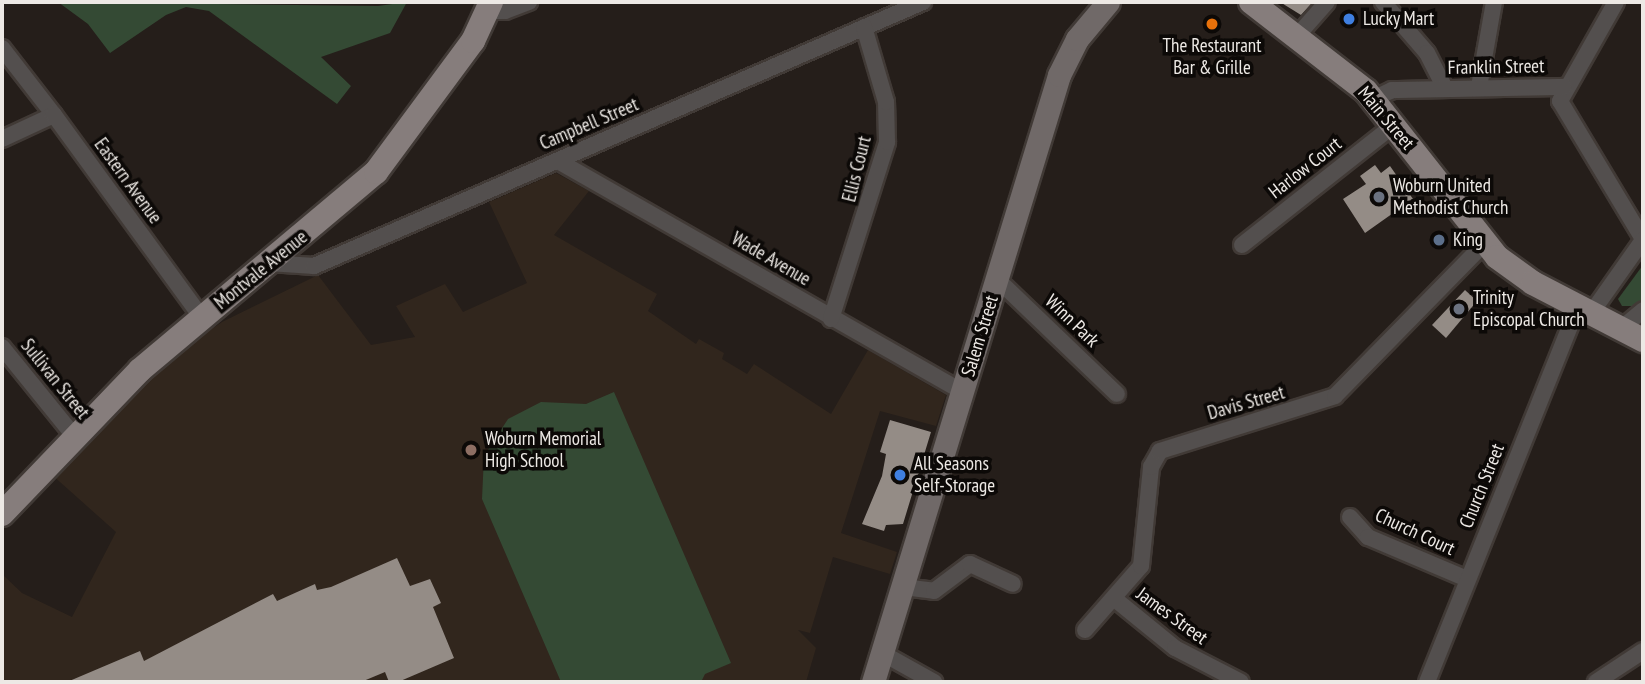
<!DOCTYPE html>
<html>
<head>
<meta charset="utf-8">
<style>
  body { margin:0 }
  #map { position:relative; width:1645px; height:684px; overflow:hidden; background:#251e1a; font-family:"PT Sans Narrow",sans-serif }
  div>[style] { position:absolute }
  [style*='--x'] { left:calc(var(--x)*1px); top:calc(var(--y)*1px); width:calc(var(--w)*1px); rotate:calc(var(--a)*1deg) }
  .built>* { inset:0; background:#31261d }
  .green>* { inset:0; background:#344a34 }
  .building>* { inset:0; background:#948c86 }
  .roads { filter:drop-shadow(2px 0 #413a36) drop-shadow(-2px 0 #413a36) drop-shadow(0 2px #413a36) drop-shadow(0 -2px #413a36) }
  .street>* { height:16px; margin:-8px; padding:0 8px; transform-origin:8px; border-radius:8px; background:#534f4e }
  .secondary>* { height:23px; margin:-11.5px; padding:0 11.5px; transform-origin:11.5px; border-radius:11.5px; background:#706968 }
  .primary>* { height:24px; margin:-12px; padding:0 12px; transform-origin:12px; border-radius:12px; background:#867d7c }
  .dots>* { width:19px; height:19px; translate:-50% -50%; box-sizing:border-box; border:4px solid #0c0907; border-radius:50% }
  span { translate:-50% -50%; white-space:nowrap; text-align:center; line-height:1.15; -webkit-text-stroke:7px #0c0907; paint-order:stroke }
  .poi-label { font-size:19px; color:#ede9e5 }
  .left { translate:0 -50%; text-align:left }
  .street-label { font-size:19px; color:#ede9e5 }
  .frame { position:absolute; inset:0; border:4px solid #ede9e5; pointer-events:none }
</style>
</head>
<body>
<div id="map">
  <div class="built">
    <div style="clip-path:polygon(556px 173px,589px 191px,554px 235px,657px 294px,648px 311px,696px 344px,699px 339px,724px 353px,722px 359px,747px 374px,754px 364px,831px 414px,868px 350px,946px 395px,936px 426px,880px 411px,841px 533px,897px 552px,890px 574px,833px 557px,810px 633px,798px 630px,816px 648px,806px 682px,2px 682px,2px 574px,22px 593px,72px 617px,116px 532px,51px 474px,158px 365px,222px 322px,318px 275px,371px 345px,415px 337px,396px 306px,445px 284px,463px 312px,527px 283px,489px 202px)"></div>
  </div>
  <div class="green">
    <div style="clip-path:polygon(58px 2px,378px 6px,407px 2px,390px 33px,321px 57px,351px 86px,337px 104px,209px 11px,186px 7px,166px 15px,110px 53px,88px 24px)"></div>
    <div style="clip-path:polygon(1643px 265px,1643px 306px,1622px 306px,1618px 299px)"></div>
    <div style="clip-path:polygon(614px 392px,731px 663px,705px 674px,701px 682px,561px 682px,482px 499px,484px 456px,508px 419px,541px 402px,586px 404px)"></div>
  </div>
  <div class="building">
    <div style="clip-path:polygon(1280px 2px,1313px 2px,1301px 15px)"></div>
    <div style="clip-path:polygon(1375px 165px,1381px 173px,1390px 166px,1413px 199px,1365px 233px,1343px 199px,1366px 184px,1360px 176px)"></div>
    <div style="clip-path:polygon(1465px 290px,1477px 301px,1446px 338px,1432px 325px)"></div>
    <div style="clip-path:polygon(890px 420px,931px 432px,903px 524px,886px 525px,884px 531px,862px 524px,882px 476px,886px 454px,880px 452px)"></div>
    <div style="clip-path:polygon(397px 558px,410px 586px,430px 579px,441px 603px,433px 607px,454px 658px,398px 682px,389px 682px,385px 672px,361px 682px,67px 682px,140px 651px,144px 661px,273px 594px,277px 601px,315px 584px,317px 590px,331px 587px)"></div>
  </div>
  <div class="roads">
    <div class="street">
      <div style="--x:1383;--y:2;--w:67;--a:49.2"></div>
      <div style="--x:1427;--y:53;--w:39;--a:63"></div>
      <div style="--x:1616;--y:2;--w:114;--a:119.5"></div>
      <div style="--x:1560;--y:101;--w:161;--a:59"></div>
      <div style="--x:488;--y:11;--w:17;--a:0"></div>
      <div style="--x:505;--y:11;--w:26;--a:-21"></div>
      <div style="--x:1297;--y:36;--w:45;--a:-48.6"></div>
      <div style="--x:2;--y:48;--w:85;--a:52.2"></div>
      <div style="--x:1479;--y:87;--w:86;--a:-80"></div>
      <div style="--x:1373;--y:99;--w:21;--a:-25"></div>
      <div style="--x:1392;--y:90;--w:172;--a:-1"></div>
      <div style="--x:2;--y:139;--w:57;--a:-24.8"></div>
      <div style="--x:54;--y:115;--w:251;--a:53.9"></div>
      <div style="--x:558;--y:161;--w:466;--a:29.7"></div>
      <div style="--x:1242;--y:245;--w:194;--a:-38.3"></div>
      <div style="--x:269;--y:263;--w:45;--a:3.8"></div>
      <div style="--x:314;--y:266;--w:664;--a:-23.44"></div>
      <div style="--x:997;--y:279;--w:166;--a:43.8"></div>
      <div style="--x:1592;--y:312;--w:88;--a:-54.7"></div>
      <div style="--x:831;--y:319;--w:186;--a:-72.4"></div>
      <div style="--x:887;--y:142;--w:40;--a:-91.4"></div>
      <div style="--x:886;--y:102;--w:78;--a:-106.3"></div>
      <div style="--x:1623;--y:327;--w:26;--a:-40"></div>
      <div style="--x:2;--y:347;--w:116;--a:51"></div>
      <div style="--x:1350;--y:517;--w:27;--a:48"></div>
      <div style="--x:1368;--y:537;--w:108;--a:23"></div>
      <div style="--x:903;--y:587;--w:31;--a:7"></div>
      <div style="--x:934;--y:591;--w:45;--a:-36.9"></div>
      <div style="--x:970;--y:564;--w:47;--a:24.9"></div>
      <div style="--x:1116;--y:600;--w:76;--a:39.1"></div>
      <div style="--x:1175;--y:648;--w:74;--a:27.3"></div>
      <div style="--x:1085;--y:630;--w:85;--a:-48.8"></div>
      <div style="--x:1141;--y:566;--w:100;--a:-84.2"></div>
      <div style="--x:1151;--y:467;--w:18;--a:-61"></div>
      <div style="--x:1160;--y:451;--w:183;--a:-17.4"></div>
      <div style="--x:1335;--y:396;--w:211;--a:-45.6"></div>
      <div style="--x:882;--y:653;--w:60;--a:29.1"></div>
      <div style="--x:1427;--y:682;--w:405;--a:-68.1"></div>
      <div style="--x:1596;--y:682;--w:56;--a:-33.4"></div>
    </div>
    <div class="secondary">
      <div style="--x:873;--y:682;--w:635;--a:-72.96"></div>
      <div style="--x:1059;--y:75;--w:40;--a:-63.4"></div>
      <div style="--x:1077;--y:39;--w:48;--a:-50"></div>
    </div>
    <div class="primary">
      <div style="--x:1251;--y:2;--w:145;--a:37.7"></div>
      <div style="--x:1366;--y:91;--w:211;--a:51.7"></div>
      <div style="--x:1497;--y:257;--w:44;--a:35.8"></div>
      <div style="--x:1533;--y:283;--w:124;--a:27.4"></div>
      <div style="--x:2;--y:514;--w:199;--a:-46.2"></div>
      <div style="--x:140;--y:370;--w:308;--a:-40"></div>
      <div style="--x:376;--y:172;--w:163;--a:-53.5"></div>
      <div style="--x:473;--y:41;--w:43;--a:-65.2"></div>
    </div>
  </div>
  <div class="dots">
    <div style="left:1349px;top:19px;background:#3f7fe0"></div>
    <div style="left:1212px;top:24px;background:#e8710a"></div>
    <div style="left:1379px;top:197px;background:#6b7280"></div>
    <div style="left:1439px;top:240px;background:#5c6f8a"></div>
    <div style="left:1459px;top:309px;background:#6b7280"></div>
    <div style="left:471px;top:450px;background:#8d6e63"></div>
    <div style="left:900px;top:475px;background:#3f7fe0"></div>
  </div>
  <div class="poi-label">
    <span class="left" style="left:1363px;top:19px">Lucky Mart</span>
    <span style="left:1212px;top:57px">The Restaurant<br>Bar &amp; Grille</span>
    <span class="left" style="left:1393px;top:197px">Woburn United<br>Methodist Church</span>
    <span class="left" style="left:1453px;top:240px">King</span>
    <span class="left" style="left:1473px;top:309px">Trinity<br>Episcopal Church</span>
    <span class="left" style="left:485px;top:450px">Woburn Memorial<br>High School</span>
    <span class="left" style="left:914px;top:475px">All Seasons<br>Self-Storage</span>
  </div>
  <div class="street-label">
    <span style="left:1496px;top:67px;rotate:-1deg">Franklin Street</span>
    <span style="left:1386px;top:118px;rotate:50deg">Main Street</span>
    <span style="left:589px;top:124px;rotate:-23deg">Campbell Street</span>
    <span style="left:1305px;top:168px;rotate:-38deg">Harlow Court</span>
    <span style="left:857px;top:169px;rotate:-76deg">Ellis Court</span>
    <span style="left:128px;top:181px;rotate:54deg">Eastern Avenue</span>
    <span style="left:771px;top:259px;rotate:30deg">Wade Avenue</span>
    <span style="left:261px;top:270px;rotate:-39deg">Montvale Avenue</span>
    <span style="left:1072px;top:321px;rotate:44deg">Winn Park</span>
    <span style="left:980px;top:336px;rotate:-73deg">Salem Street</span>
    <span style="left:55px;top:379px;rotate:51deg">Sullivan Street</span>
    <span style="left:1246px;top:403px;rotate:-16deg">Davis Street</span>
    <span style="left:1482px;top:486px;rotate:-68deg">Church Street</span>
    <span style="left:1415px;top:532px;rotate:25deg">Church Court</span>
    <span style="left:1172px;top:616px;rotate:36deg">James Street</span>
  </div>
  <div class="frame"></div>
</div>
</body>
</html>
